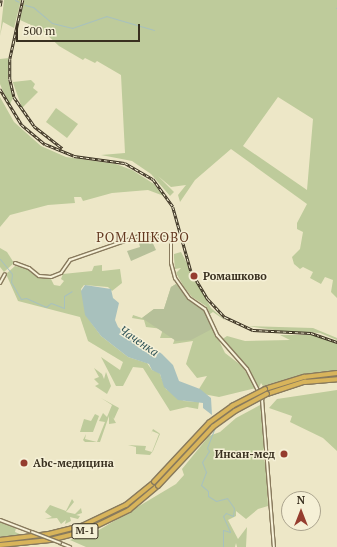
<!DOCTYPE html>
<html>
<head>
<meta charset="utf-8">
<style>
  body { margin:0 }
  #map { position:relative; width:337px; height:547px; overflow:hidden; background:#ede7c7; font-family:"PT Serif",serif }
  div>[style] { position:absolute }
  [style*='--x'] { left:calc(var(--x)*1px); top:calc(var(--y)*1px); width:calc(var(--w)*1px); rotate:calc(var(--a)*1deg) }
  .green>* { inset:0; background:#becb9b }
  .cemetery>* { inset:0; background:#b6c099 }
  .water>* { inset:0; background:#a8c1bd }
  .stream>* { height:1px; margin:-0.5px; padding:0 0.5px; transform-origin:0.5px; border-radius:0.5px; background:#a8c1bd }
  .roads { filter:drop-shadow(1px 0 #887a5d) drop-shadow(-1px 0 #887a5d) drop-shadow(0 1px #887a5d) drop-shadow(0 -1px #887a5d) }
  .minor>* { height:2px; margin:-1px; padding:0 1px; transform-origin:1px; border-radius:1px; background:#f8f3da }
  .highway>* { height:3.5px; margin:-1.75px; padding:0 1.75px; transform-origin:1.75px; border-radius:1.75px; background:#d8b45b }
  .rail>* { height:2.5px; margin-top:-1.25px; transform-origin:0; background:repeating-linear-gradient(90deg,#f5f0d6 0 3px,#393020 0 6px); box-sizing:border-box; border-block:1px solid #393020 }
  .bridges { filter:drop-shadow(1px 0 #887a5d) drop-shadow(-1px 0 #887a5d) drop-shadow(0 1px #887a5d) drop-shadow(0 -1px #887a5d) }
  .minor-bridge>* { height:2px; margin:-1px; padding:0 1px; transform-origin:1px; border-radius:1px; background:#f8f3da }
  .highway-bridge>* { height:3.5px; margin:-1.75px; padding:0 1.75px; transform-origin:1.75px; border-radius:1.75px; background:#d8b45b }
  .dots>* { width:11px; height:11px; translate:-50% -50%; box-sizing:border-box; border:2px solid #f5f0d6; border-radius:50% }
  span { translate:-50% -50%; white-space:nowrap; text-align:center; line-height:1.15; -webkit-text-stroke:3px #f5f0d6; paint-order:stroke }
  .shield-label span { padding:1px 3px; background:#f5f0d6; border:1px solid; border-radius:3px; -webkit-text-stroke-width:0 }
  .shield-label { font-size:10px; color:#393020; font-weight:700 }
  .poi-label { font-size:11px; color:#393020; font-weight:700 }
  .left { translate:0 -50%; text-align:left }
  .right { translate:-100% -50%; text-align:right }
  .water-label { font-size:12px; color:#305458; font-style:italic }
  .quarter-label { font-size:13px; color:#643921; letter-spacing:1px }
  .north { position:absolute; left:281px; top:491px; width:40px; height:40px; box-sizing:border-box; background:#f5f0d6; border:1px solid #aaa38d; border-radius:50%; rotate:0deg; font-size:11px; font-weight:700; line-height:16px; text-align:center; color:#393020 }
  .north::after { content:''; display:block; margin:auto; width:14px; height:18px; background:#953d2f; clip-path:polygon(50% 0,100% 100%,50% 72%,0 100%) }
  .scale { position:absolute; left:16px; top:24px; width:124px; height:18px; box-sizing:border-box; border:2px solid #393020; border-top:0; padding-left:5px; font-size:12px; line-height:14px; white-space:nowrap; color:#393020; -webkit-text-stroke:3px #f5f0d6; paint-order:stroke }
</style>
</head>
<body>
<div id="map">
  <div class="green">
    <div style="clip-path:polygon(4px 0,21px 0,14px 28px,3px 22px,0 36px)"></div>
    <div style="clip-path:polygon(evenodd,24px 0,337px 0,337px 298px,331px 292px,333px 280px,325px 277px,321px 284px,310px 278px,313px 272px,303px 267px,300px 269px,294px 264px,292px 257px,300px 249px,303px 232px,297px 229px,297px 223px,307px 204px,231px 149px,195px 180px,180px 202px,178px 195px,186px 185px,171px 187px,158px 176px,174px 192px,170px 196px,151px 174px,132px 161px,101px 155px,125px 153px,121px 75px,97px 61px,95px 63px,85px 58px,83px 60px,59px 46px,42px 30px,20px 20px,24px 0,278px 97px,313px 119px,307px 190px,243px 146px,278px 97px)"></div>
    <div style="clip-path:polygon(9px 58px,8px 79px,13px 98px,9px 106px,0 84px,0 59px)"></div>
    <div style="clip-path:polygon(11px 77px,13px 82px,31px 80px,35px 84px,33px 88px,38px 92px,22px 108px)"></div>
    <div style="clip-path:polygon(0 97px,14px 122px,41px 146px,66px 157px,116px 164px,132px 170px,154px 184px,164px 196px,148px 190px,112px 193px,83px 201px,81px 197px,74px 197px,75px 203px,48px 205px,10px 215px,0 227px)"></div>
    <div style="clip-path:polygon(56px 108px,78px 124px,67px 138px,46px 122px)"></div>
    <div style="clip-path:polygon(0 248px,7px 252px,14px 263px,4px 272px,0 267px)"></div>
    <div style="clip-path:polygon(181px 252px,211px 308px,226px 321px,213px 312px,210px 314px,206px 306px,192px 297px,184px 287px,176px 273px,181px 268px,175px 269px,174px 258px,174px 254px)"></div>
    <div style="clip-path:polygon(102px 265px,102px 271px,120px 269px,122px 283px,112px 291px,108px 287px,84px 285px,81px 289px,90px 321px,101px 336px,128px 357px,147px 363px,152px 370px,159px 372px,166px 389px,184px 401px,199px 402px,198px 409px,187px 407px,170px 411px,143px 368px,133px 367px,123px 386px,116px 386px,101px 357px,120px 370px,123px 362px,88px 341px,80px 317px,18px 301px,6px 274px,15px 266px,27px 268px,39px 278px,51px 279px,54px 285px,60px 286px,64px 281px,61px 279px,63px 274px,92px 271px,94px 266px)"></div>
    <div style="clip-path:polygon(176px 284px,191px 301px,204px 310px,225px 353px,242px 366px,256px 388px,219px 397px,203px 394px,199px 389px,207px 376px,197px 378px,186px 364px,193px 341px,173px 344px,175px 338px,160px 338px,163px 329px,146px 327px,144px 320px,132px 318px,133px 315px,142px 318px,154px 309px,164px 309px,171px 287px)"></div>
    <div style="clip-path:polygon(248px 326px,313px 328px,337px 338px,337px 340px,320px 333px,282px 331px)"></div>
    <div style="clip-path:polygon(280px 335px,316px 335px,337px 344px,337px 370px,303px 374px,263px 386px,261px 383px,259px 388px,246px 365px,221px 340px,227px 336px,245px 341px,290px 340px)"></div>
    <div style="clip-path:polygon(94px 368px,102px 374px,104px 379px,106px 372px,111px 386px,107px 394px,95px 386px,99px 384px,94px 379px,99px 377px)"></div>
    <div style="clip-path:polygon(337px 390px,337px 451px,323px 438px,290px 422px,292px 416px,269px 408px,277px 399px)"></div>
    <div style="clip-path:polygon(101px 398px,119px 408px,114px 419px,112px 416px,116px 423px,109px 424px,109px 416px,100px 442px,85px 442px,83px 440px,86px 434px,85px 439px,97px 442px,105px 422px,99px 421px,103px 413px,107px 417px,112px 405px)"></div>
    <div style="clip-path:polygon(262px 404px,264px 448px,262px 455px,266px 465px,268px 506px,258px 509px,246px 519px,236px 511px,236px 516px,228px 520px,238px 539px,247px 527px,246px 547px,237px 547px,236px 543px,235px 547px,86px 547px,70px 540px,99px 530px,176px 484px,184px 475px,182px 469px,209px 436px,220px 432px,236px 418px)"></div>
    <div style="clip-path:polygon(95px 414px,99px 416px,93px 432px,80px 432px,84px 419px,91px 421px)"></div>
    <div style="clip-path:polygon(153px 429px,159px 433px,160px 434px,153px 451px,150px 455px,136px 454px,136px 447px,128px 445px,146px 446px,145px 450px,152px 452px,159px 434px,152px 431px,150px 436px)"></div>
    <div style="clip-path:polygon(72px 499px,74px 502px,66px 512px,75px 514px,81px 508px,82px 513px,76px 515px,80px 516px,78px 519px,70px 517px,71px 521px,65px 524px,66px 520px,61px 524px,57px 518px,45px 519px,52px 517px,45px 512px,50px 505px,66px 511px)"></div>
    <div style="clip-path:polygon(0 522px,16px 528px,15px 532px,22px 535px,0 537px)"></div>
  </div>
  <div class="cemetery">
    <div style="clip-path:polygon(149px 235px,156px 250px,131px 261px,127px 251px,140px 247px,138px 240px)"></div>
    <div style="clip-path:polygon(176px 284px,191px 301px,204px 310px,212px 329px,191px 340px,176px 341px,142px 318px,154px 309px,164px 309px,171px 287px)"></div>
  </div>
  <div class="water">
    <div style="clip-path:polygon(85px 285px,111px 289px,113px 298px,119px 303px,115px 320px,118px 327px,135px 341px,149px 344px,162px 354px,173px 365px,179px 381px,200px 389px,211px 398px,212px 415px,203px 408px,203px 403px,178px 400px,164px 387px,160px 374px,152px 370px,149px 364px,128px 357px,101px 336px,85px 315px,81px 291px)"></div>
  </div>
  <div class="stream">
    <div style="--x:15;--y:0;--w:4;--a:27"></div>
    <div style="--x:25;--y:5;--w:8;--a:14"></div>
    <div style="--x:33;--y:7;--w:25;--a:40"></div>
    <div style="--x:52;--y:23;--w:21;--a:14"></div>
    <div style="--x:72;--y:28;--w:36;--a:-19"></div>
    <div style="--x:106;--y:16;--w:50;--a:16.3"></div>
    <div style="--x:336;--y:8;--w:1;--a:0"></div>
    <div style="--x:0;--y:259;--w:19;--a:51"></div>
    <div style="--x:12;--y:274;--w:8;--a:97"></div>
    <div style="--x:11;--y:282;--w:20;--a:60"></div>
    <div style="--x:21;--y:299;--w:5;--a:-11"></div>
    <div style="--x:26;--y:298;--w:22;--a:24"></div>
    <div style="--x:46;--y:307;--w:6;--a:-39"></div>
    <div style="--x:51;--y:303;--w:14;--a:21"></div>
    <div style="--x:64;--y:308;--w:12;--a:-90"></div>
    <div style="--x:64;--y:296;--w:9;--a:-32"></div>
    <div style="--x:215;--y:427;--w:22;--a:111"></div>
    <div style="--x:207;--y:448;--w:4;--a:56"></div>
    <div style="--x:209;--y:451;--w:13;--a:122"></div>
    <div style="--x:202;--y:462;--w:11;--a:68"></div>
    <div style="--x:206;--y:472;--w:14;--a:111"></div>
    <div style="--x:201;--y:485;--w:9;--a:41"></div>
    <div style="--x:208;--y:491;--w:5;--a:90"></div>
    <div style="--x:208;--y:496;--w:9;--a:32"></div>
    <div style="--x:216;--y:501;--w:11;--a:-15"></div>
    <div style="--x:227;--y:498;--w:12;--a:55"></div>
    <div style="--x:234;--y:508;--w:8;--a:97"></div>
    <div style="--x:233;--y:516;--w:8;--a:-157"></div>
    <div style="--x:226;--y:513;--w:4;--a:135"></div>
    <div style="--x:223;--y:516;--w:17;--a:66"></div>
    <div style="--x:230;--y:532;--w:7;--a:-164"></div>
    <div style="--x:223;--y:530;--w:17;--a:90"></div>
  </div>
  <div class="roads">
    <div class="minor">
      <div style="--x:15;--y:263;--w:15;--a:20"></div>
      <div style="--x:29;--y:268;--w:13;--a:39"></div>
      <div style="--x:39;--y:276;--w:12;--a:5"></div>
      <div style="--x:51;--y:277;--w:11;--a:-22"></div>
      <div style="--x:61;--y:273;--w:16;--a:-55"></div>
      <div style="--x:70;--y:260;--w:79;--a:-19.1"></div>
      <div style="--x:145;--y:234;--w:26;--a:11"></div>
      <div style="--x:171;--y:239;--w:24;--a:90"></div>
      <div style="--x:171;--y:263;--w:16;--a:75"></div>
      <div style="--x:175;--y:278;--w:24;--a:55"></div>
      <div style="--x:189;--y:298;--w:19;--a:35"></div>
      <div style="--x:205;--y:309;--w:29;--a:65"></div>
      <div style="--x:217;--y:335;--w:45;--a:48.6"></div>
      <div style="--x:247;--y:369;--w:34;--a:63"></div>
      <div style="--x:262;--y:399;--w:148;--a:85.4"></div>
      <div style="--x:0;--y:283;--w:10;--a:-61"></div>
      <div style="--x:0;--y:520;--w:34;--a:21"></div>
      <div style="--x:60;--y:543;--w:11;--a:22"></div>
    </div>
    <div class="highway">
      <div style="--x:265;--y:389;--w:41;--a:-17.1"></div>
      <div style="--x:304;--y:377;--w:33;--a:-7"></div>
      <div style="--x:267;--y:394;--w:40;--a:-18"></div>
      <div style="--x:305;--y:382;--w:32;--a:-5"></div>
      <div style="--x:0;--y:540;--w:49;--a:-7"></div>
      <div style="--x:49;--y:534;--w:36;--a:-14"></div>
      <div style="--x:84;--y:525;--w:47;--a:-25.5"></div>
      <div style="--x:126;--y:505;--w:36;--a:-39"></div>
      <div style="--x:0;--y:545;--w:50;--a:-5.7"></div>
      <div style="--x:50;--y:540;--w:37;--a:-14"></div>
      <div style="--x:86;--y:531;--w:48;--a:-26"></div>
      <div style="--x:129;--y:510;--w:38;--a:-40"></div>
    </div>
  </div>
  <div class="rail">
    <div style="--x:23;--y:0;--w:60;--a:102.4"></div>
    <div style="--x:10;--y:59;--w:20;--a:90"></div>
    <div style="--x:10;--y:79;--w:18;--a:77"></div>
    <div style="--x:14;--y:97;--w:35;--a:55"></div>
    <div style="--x:34;--y:126;--w:36;--a:38"></div>
    <div style="--x:0;--y:6;--w:6;--a:-81"></div>
    <div style="--x:0;--y:89;--w:42;--a:58.6"></div>
    <div style="--x:22;--y:125;--w:30;--a:40"></div>
    <div style="--x:45;--y:144;--w:31;--a:22"></div>
    <div style="--x:74;--y:156;--w:51;--a:7.8"></div>
    <div style="--x:125;--y:163;--w:32;--a:30"></div>
    <div style="--x:153;--y:179;--w:34;--a:54"></div>
    <div style="--x:173;--y:207;--w:66;--a:74.3"></div>
    <div style="--x:191;--y:271;--w:33;--a:59"></div>
    <div style="--x:208;--y:299;--w:25;--a:47"></div>
    <div style="--x:225;--y:317;--w:31;--a:25"></div>
    <div style="--x:253;--y:330;--w:58;--a:3"></div>
    <div style="--x:311;--y:333;--w:28;--a:19"></div>
  </div>
  <div class="bridges">
    <div class="minor-bridge">
      <div style="--x:32;--y:532;--w:30;--a:21"></div>
    </div>
    <div class="highway-bridge">
      <div style="--x:154;--y:482;--w:81;--a:-47"></div>
      <div style="--x:209;--y:423;--w:29;--a:-36"></div>
      <div style="--x:232;--y:406;--w:37;--a:-27"></div>
      <div style="--x:158;--y:486;--w:81;--a:-47"></div>
      <div style="--x:213;--y:427;--w:27;--a:-36"></div>
      <div style="--x:235;--y:411;--w:36;--a:-28"></div>
    </div>
  </div>
  <div class="dots">
    <div style="left:194px;top:276px;background:#953d2f"></div>
    <div style="left:284px;top:454px;background:#953d2f"></div>
    <div style="left:24px;top:463px;background:#953d2f"></div>
  </div>
  <div class="shield-label">
    <span style="left:85px;top:531px">М-1</span>
  </div>
  <div class="poi-label">
    <span class="left" style="left:203px;top:276px">Ромашково</span>
    <span class="right" style="left:275px;top:454px">Инсан-мед</span>
    <span class="left" style="left:33px;top:463px">Abc-медицина</span>
  </div>
  <div class="water-label">
    <span style="left:139px;top:341px;rotate:34deg">Чаченка</span>
  </div>
  <div class="quarter-label">
    <span style="left:143px;top:237px">РОМАШКОВО</span>
  </div>
  <div class="north">N</div>
  <div class="scale">500 m</div>
</div>
</body>
</html>
